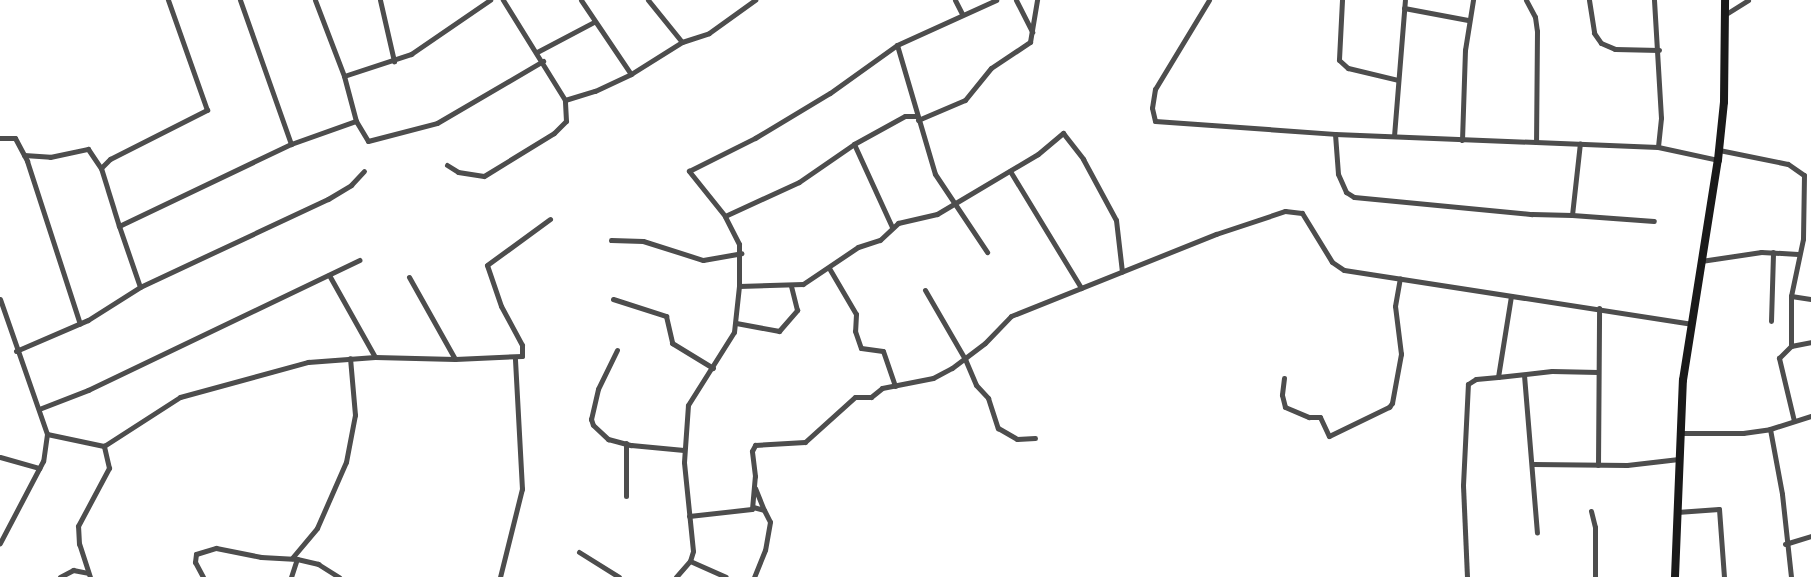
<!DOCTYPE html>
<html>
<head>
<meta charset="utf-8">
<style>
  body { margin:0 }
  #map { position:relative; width:1811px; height:577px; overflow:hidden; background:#fff; font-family:"IBM Plex Sans",sans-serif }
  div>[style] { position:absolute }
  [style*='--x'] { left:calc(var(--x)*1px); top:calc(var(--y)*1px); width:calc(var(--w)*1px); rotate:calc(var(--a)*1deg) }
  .street>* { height:5px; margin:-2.5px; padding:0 2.5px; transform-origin:2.5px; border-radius:2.5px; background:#4d4d4d }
  .secondary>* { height:8px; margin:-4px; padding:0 4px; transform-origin:4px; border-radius:4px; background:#1a1a1a }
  span { translate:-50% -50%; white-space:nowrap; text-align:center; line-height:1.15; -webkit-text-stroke:4.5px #fff; paint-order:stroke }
</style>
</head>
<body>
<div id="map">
  <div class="street">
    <div style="--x:240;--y:0;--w:153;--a:70.5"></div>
    <div style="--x:315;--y:0;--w:81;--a:69.1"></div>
    <div style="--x:344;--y:76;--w:47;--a:75.1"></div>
    <div style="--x:356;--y:121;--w:23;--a:59"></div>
    <div style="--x:368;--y:141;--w:71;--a:-14.6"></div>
    <div style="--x:437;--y:123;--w:123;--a:-30.3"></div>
    <div style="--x:380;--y:0;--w:63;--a:77.1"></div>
    <div style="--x:581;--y:0;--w:89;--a:56"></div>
    <div style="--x:648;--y:0;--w:54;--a:51"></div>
    <div style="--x:955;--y:0;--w:16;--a:63"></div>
    <div style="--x:1016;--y:0;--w:36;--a:63"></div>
    <div style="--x:1209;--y:0;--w:104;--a:121.2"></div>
    <div style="--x:1155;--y:89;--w:19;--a:99"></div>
    <div style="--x:1152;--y:108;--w:13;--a:77"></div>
    <div style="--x:1155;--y:121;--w:180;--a:4.1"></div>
    <div style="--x:1335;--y:134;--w:323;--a:2.3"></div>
    <div style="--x:1658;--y:147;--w:61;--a:12.2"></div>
    <div style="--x:1342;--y:0;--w:60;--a:92.9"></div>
    <div style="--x:1339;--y:60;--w:12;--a:42"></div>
    <div style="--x:1348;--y:68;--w:51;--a:13.5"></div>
    <div style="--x:1526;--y:0;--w:19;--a:62"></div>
    <div style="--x:1535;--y:17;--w:14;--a:82"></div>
    <div style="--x:1537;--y:31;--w:111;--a:90.5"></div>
    <div style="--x:1589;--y:0;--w:33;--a:81"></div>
    <div style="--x:1594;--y:33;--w:12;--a:55"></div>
    <div style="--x:1601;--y:43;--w:15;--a:23"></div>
    <div style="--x:1615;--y:49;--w:44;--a:1.3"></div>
    <div style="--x:1654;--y:0;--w:118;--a:86.6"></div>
    <div style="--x:1661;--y:118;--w:29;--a:96"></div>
    <div style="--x:1404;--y:8;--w:65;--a:10.6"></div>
    <div style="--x:1726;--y:14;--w:26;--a:-32"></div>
    <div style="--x:897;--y:45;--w:134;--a:73.6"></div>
    <div style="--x:935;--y:174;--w:94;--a:56.3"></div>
    <div style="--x:537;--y:52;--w:64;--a:-27.8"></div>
    <div style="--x:344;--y:76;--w:71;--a:-18.2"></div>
    <div style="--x:411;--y:54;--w:96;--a:-34.4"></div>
    <div style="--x:565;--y:100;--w:31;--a:-17"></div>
    <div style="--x:595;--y:91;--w:40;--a:-25"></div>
    <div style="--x:631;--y:74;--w:60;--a:-32.1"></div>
    <div style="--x:682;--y:42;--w:28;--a:-18"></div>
    <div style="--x:709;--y:33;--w:57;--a:-35.7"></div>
    <div style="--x:918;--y:120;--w:51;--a:-23.1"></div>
    <div style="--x:965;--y:100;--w:41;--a:-50.9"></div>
    <div style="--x:991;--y:68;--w:47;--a:-33.7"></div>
    <div style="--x:1030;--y:42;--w:43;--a:-80.5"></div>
    <div style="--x:1335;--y:134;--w:40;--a:85.7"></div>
    <div style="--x:1338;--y:174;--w:20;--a:66"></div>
    <div style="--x:1346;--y:192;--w:9;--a:32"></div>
    <div style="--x:1354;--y:197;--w:179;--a:5.5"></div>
    <div style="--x:1532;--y:214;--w:40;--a:1.4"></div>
    <div style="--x:1572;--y:215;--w:72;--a:-83.7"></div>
    <div style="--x:1394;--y:136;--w:136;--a:-85.4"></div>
    <div style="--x:0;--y:138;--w:15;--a:0"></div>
    <div style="--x:15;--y:138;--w:26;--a:62"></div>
    <div style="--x:27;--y:161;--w:171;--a:72"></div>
    <div style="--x:1462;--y:140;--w:90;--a:-88.1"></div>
    <div style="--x:1465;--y:50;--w:51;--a:-80.9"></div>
    <div style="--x:854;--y:144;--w:91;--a:65.4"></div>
    <div style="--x:1719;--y:150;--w:70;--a:11.5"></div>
    <div style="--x:1788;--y:164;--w:19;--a:35"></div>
    <div style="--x:1804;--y:175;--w:64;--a:90.9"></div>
    <div style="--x:1803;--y:239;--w:58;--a:101.9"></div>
    <div style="--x:1791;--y:296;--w:50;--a:90"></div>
    <div style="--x:24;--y:155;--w:26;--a:4"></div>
    <div style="--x:50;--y:157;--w:39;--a:-12"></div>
    <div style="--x:88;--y:149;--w:23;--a:56"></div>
    <div style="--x:101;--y:168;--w:61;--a:72.8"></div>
    <div style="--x:447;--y:165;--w:13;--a:32"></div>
    <div style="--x:458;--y:172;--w:26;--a:9"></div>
    <div style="--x:484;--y:176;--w:82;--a:-31.6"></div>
    <div style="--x:554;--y:133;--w:17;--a:-45"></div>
    <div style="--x:566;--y:121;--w:21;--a:-93"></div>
    <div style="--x:565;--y:100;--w:118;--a:-121.8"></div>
    <div style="--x:101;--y:168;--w:13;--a:-45"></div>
    <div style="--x:110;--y:159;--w:109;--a:-26.8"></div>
    <div style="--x:207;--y:110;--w:117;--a:-109.5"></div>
    <div style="--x:1010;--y:171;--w:137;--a:58.7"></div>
    <div style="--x:1572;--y:215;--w:82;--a:4.2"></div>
    <div style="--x:725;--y:216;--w:81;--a:-24.7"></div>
    <div style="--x:799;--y:182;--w:67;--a:-34.6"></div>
    <div style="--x:854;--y:144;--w:58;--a:-28.8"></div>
    <div style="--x:905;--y:116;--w:12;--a:0"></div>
    <div style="--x:611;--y:240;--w:32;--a:2"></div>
    <div style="--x:643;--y:241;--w:63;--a:17.6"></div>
    <div style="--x:703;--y:260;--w:39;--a:-10"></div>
    <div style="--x:1701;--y:261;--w:61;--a:-8.5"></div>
    <div style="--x:1761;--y:252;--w:37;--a:3"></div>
    <div style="--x:829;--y:268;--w:53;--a:59.6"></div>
    <div style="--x:856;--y:314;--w:17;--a:93"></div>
    <div style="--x:855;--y:331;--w:18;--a:71"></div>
    <div style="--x:861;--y:348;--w:22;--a:8"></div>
    <div style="--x:883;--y:351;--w:37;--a:71"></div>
    <div style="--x:329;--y:275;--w:94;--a:60.7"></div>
    <div style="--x:409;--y:277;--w:94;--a:60.7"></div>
    <div style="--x:739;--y:286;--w:42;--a:-90"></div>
    <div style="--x:739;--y:244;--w:31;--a:-117"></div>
    <div style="--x:725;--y:216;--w:58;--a:-128.7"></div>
    <div style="--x:689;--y:171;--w:74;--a:-26.6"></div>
    <div style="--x:755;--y:138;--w:87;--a:-31"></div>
    <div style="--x:830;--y:93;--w:82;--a:-35.6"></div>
    <div style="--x:897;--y:45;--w:109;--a:-24.4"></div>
    <div style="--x:140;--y:287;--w:208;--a:-25.1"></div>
    <div style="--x:328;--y:199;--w:27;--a:-31"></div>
    <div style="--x:351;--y:185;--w:19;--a:-47"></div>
    <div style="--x:925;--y:290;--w:80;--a:59.9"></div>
    <div style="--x:965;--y:359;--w:28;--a:67"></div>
    <div style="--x:976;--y:385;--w:18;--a:47"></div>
    <div style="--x:988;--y:398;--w:32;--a:72"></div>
    <div style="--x:998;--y:428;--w:22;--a:30"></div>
    <div style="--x:1017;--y:439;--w:18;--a:-3"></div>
    <div style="--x:1791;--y:296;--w:20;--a:9"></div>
    <div style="--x:0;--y:299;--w:143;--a:70.8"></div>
    <div style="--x:47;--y:434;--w:27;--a:98"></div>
    <div style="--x:43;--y:461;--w:93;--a:117.7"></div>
    <div style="--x:613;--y:299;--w:56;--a:17.8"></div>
    <div style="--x:666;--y:316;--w:28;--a:77"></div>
    <div style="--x:672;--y:343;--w:48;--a:31.4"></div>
    <div style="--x:1771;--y:321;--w:69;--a:-88.3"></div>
    <div style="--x:736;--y:323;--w:44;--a:10.5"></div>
    <div style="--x:779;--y:331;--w:28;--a:-49"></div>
    <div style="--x:797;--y:310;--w:25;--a:-104"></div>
    <div style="--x:617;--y:350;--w:43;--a:116"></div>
    <div style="--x:598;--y:389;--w:31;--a:103"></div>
    <div style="--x:591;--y:419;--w:6;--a:72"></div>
    <div style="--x:593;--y:425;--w:21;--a:43"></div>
    <div style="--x:608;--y:439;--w:24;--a:15"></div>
    <div style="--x:631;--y:445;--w:53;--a:5.4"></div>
    <div style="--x:16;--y:351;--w:78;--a:-23.3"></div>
    <div style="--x:88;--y:320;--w:62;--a:-32.4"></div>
    <div style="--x:140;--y:287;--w:65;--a:-109"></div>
    <div style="--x:119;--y:226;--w:191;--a:-25.5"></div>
    <div style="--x:291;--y:144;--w:69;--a:-19.5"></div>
    <div style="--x:1524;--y:375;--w:158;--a:85.3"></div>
    <div style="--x:1498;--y:377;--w:54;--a:-6.3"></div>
    <div style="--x:1552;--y:371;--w:46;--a:1.2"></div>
    <div style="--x:1284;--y:378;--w:17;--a:97"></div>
    <div style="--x:1282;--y:395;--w:12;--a:76"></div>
    <div style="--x:1285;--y:407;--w:26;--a:23"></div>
    <div style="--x:1309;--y:417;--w:11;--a:0"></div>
    <div style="--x:1320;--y:417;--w:21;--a:65"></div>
    <div style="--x:1329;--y:436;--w:67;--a:-25.8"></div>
    <div style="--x:1389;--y:407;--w:5;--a:-53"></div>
    <div style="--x:1392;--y:403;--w:50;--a:-79.6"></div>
    <div style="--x:1401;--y:354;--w:48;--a:-97.1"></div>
    <div style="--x:1395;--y:306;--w:28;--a:-80"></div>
    <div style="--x:39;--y:409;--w:53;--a:-21.2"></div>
    <div style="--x:88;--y:390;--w:301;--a:-25.6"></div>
    <div style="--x:1794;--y:421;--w:65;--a:-103.4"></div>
    <div style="--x:1779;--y:358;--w:17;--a:-45"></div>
    <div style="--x:1791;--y:346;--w:20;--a:-11"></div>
    <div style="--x:1770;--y:429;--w:66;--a:79.5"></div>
    <div style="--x:1782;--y:494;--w:83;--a:83.8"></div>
    <div style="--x:1679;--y:433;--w:64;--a:0"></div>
    <div style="--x:1743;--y:433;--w:27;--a:-8"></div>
    <div style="--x:1770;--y:429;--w:43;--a:-17.6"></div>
    <div style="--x:47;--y:434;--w:58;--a:11.9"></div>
    <div style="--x:104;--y:446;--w:90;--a:-32.8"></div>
    <div style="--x:180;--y:397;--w:133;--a:-15.3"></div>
    <div style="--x:308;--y:362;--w:67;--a:-4.3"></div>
    <div style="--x:375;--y:357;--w:80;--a:1.4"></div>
    <div style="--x:455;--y:359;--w:67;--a:-2.6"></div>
    <div style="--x:522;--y:356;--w:11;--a:-90"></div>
    <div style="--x:522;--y:345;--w:44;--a:-118.3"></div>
    <div style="--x:501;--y:306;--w:43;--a:-108.9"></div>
    <div style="--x:487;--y:265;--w:78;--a:-36.1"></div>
    <div style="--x:626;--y:443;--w:53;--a:90"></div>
    <div style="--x:0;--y:457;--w:41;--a:15.8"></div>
    <div style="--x:1533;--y:464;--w:94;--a:0.6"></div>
    <div style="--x:1627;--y:465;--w:52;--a:-6.6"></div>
    <div style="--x:1598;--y:465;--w:157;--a:-89.6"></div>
    <div style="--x:755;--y:488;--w:22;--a:68"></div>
    <div style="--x:753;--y:507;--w:11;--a:15"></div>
    <div style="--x:764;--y:510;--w:13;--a:63"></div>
    <div style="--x:770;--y:522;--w:28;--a:100"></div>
    <div style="--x:765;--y:550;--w:29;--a:112"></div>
    <div style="--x:1591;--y:511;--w:16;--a:76"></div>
    <div style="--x:1595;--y:527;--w:50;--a:90"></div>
    <div style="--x:1677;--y:512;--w:42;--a:-4.1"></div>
    <div style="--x:1719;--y:509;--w:68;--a:85.8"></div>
    <div style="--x:689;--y:516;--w:63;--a:-6.3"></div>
    <div style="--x:752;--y:509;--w:33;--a:-85"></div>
    <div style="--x:755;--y:476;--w:25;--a:-97"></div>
    <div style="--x:752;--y:451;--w:7;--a:-63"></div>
    <div style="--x:755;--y:445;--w:50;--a:-3.4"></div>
    <div style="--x:805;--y:442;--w:67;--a:-42"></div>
    <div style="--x:855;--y:397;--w:16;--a:0"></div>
    <div style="--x:871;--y:397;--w:14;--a:-39"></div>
    <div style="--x:882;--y:388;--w:52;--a:-11.1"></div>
    <div style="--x:933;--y:378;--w:21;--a:-28"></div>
    <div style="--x:952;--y:368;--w:41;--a:-37.1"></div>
    <div style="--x:985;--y:343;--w:37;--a:-46"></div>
    <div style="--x:1011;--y:316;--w:221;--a:-21.8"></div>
    <div style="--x:1216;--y:234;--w:73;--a:-18.4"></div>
    <div style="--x:1285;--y:211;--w:17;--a:7"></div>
    <div style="--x:1302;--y:213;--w:57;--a:58.5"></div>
    <div style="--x:1332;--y:262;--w:14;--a:34"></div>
    <div style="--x:1344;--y:270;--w:351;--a:8.8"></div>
    <div style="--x:1785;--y:544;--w:27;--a:-17"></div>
    <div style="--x:579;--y:552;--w:47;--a:32"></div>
    <div style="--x:292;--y:558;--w:39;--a:-50"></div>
    <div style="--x:317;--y:528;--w:72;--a:-66.3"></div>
    <div style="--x:346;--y:462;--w:48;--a:-79.2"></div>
    <div style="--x:355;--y:415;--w:57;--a:-95"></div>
    <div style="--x:690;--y:561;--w:39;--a:24"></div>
    <div style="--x:60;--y:577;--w:15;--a:-28"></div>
    <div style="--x:73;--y:570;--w:15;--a:11"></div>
    <div style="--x:90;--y:577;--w:35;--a:-108"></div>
    <div style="--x:79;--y:544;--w:18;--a:-93"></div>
    <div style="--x:78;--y:526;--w:66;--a:-61.9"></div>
    <div style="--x:109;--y:468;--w:23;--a:-103"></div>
    <div style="--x:203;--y:577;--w:17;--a:-118"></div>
    <div style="--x:195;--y:562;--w:8;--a:-83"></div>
    <div style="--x:196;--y:554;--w:21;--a:-17"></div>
    <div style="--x:216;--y:548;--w:46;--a:11.3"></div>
    <div style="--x:261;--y:557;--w:36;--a:3"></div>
    <div style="--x:297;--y:559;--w:22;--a:13"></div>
    <div style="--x:318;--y:564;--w:25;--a:32"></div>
    <div style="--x:291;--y:577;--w:19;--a:-72"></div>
    <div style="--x:500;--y:577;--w:91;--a:-76"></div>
    <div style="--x:522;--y:489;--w:131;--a:-93.1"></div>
    <div style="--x:676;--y:577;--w:21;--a:-49"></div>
    <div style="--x:690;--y:561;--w:10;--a:-73"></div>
    <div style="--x:693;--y:551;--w:89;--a:-95.8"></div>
    <div style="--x:684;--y:462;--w:57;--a:-86"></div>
    <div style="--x:688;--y:405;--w:86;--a:-57.8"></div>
    <div style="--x:734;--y:332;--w:46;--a:-83.8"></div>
    <div style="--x:739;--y:286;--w:64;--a:-1.8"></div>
    <div style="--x:803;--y:284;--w:66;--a:-33.9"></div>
    <div style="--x:858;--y:247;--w:23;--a:-18"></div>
    <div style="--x:880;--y:240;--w:25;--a:-43"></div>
    <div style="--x:898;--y:223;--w:40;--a:-13"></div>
    <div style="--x:937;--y:214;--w:117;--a:-30.7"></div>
    <div style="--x:1038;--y:154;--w:33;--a:-40"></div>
    <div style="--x:1063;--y:133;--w:33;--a:52"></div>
    <div style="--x:1083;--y:159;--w:69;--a:61.6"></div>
    <div style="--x:1116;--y:220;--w:52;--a:83.4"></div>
    <div style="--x:1467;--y:577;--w:92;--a:-92.5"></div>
    <div style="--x:1463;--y:485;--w:101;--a:-87.2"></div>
    <div style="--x:1468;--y:384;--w:9;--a:-32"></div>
    <div style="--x:1476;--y:379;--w:22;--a:-5"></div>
    <div style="--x:1498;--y:377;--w:82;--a:-80.9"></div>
  </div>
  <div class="secondary">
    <div style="--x:1675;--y:577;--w:197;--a:-87.7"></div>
    <div style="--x:1683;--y:380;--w:223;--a:-81"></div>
    <div style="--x:1718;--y:160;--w:58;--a:-84.1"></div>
    <div style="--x:1724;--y:102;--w:102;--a:-89.4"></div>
  </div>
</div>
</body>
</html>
